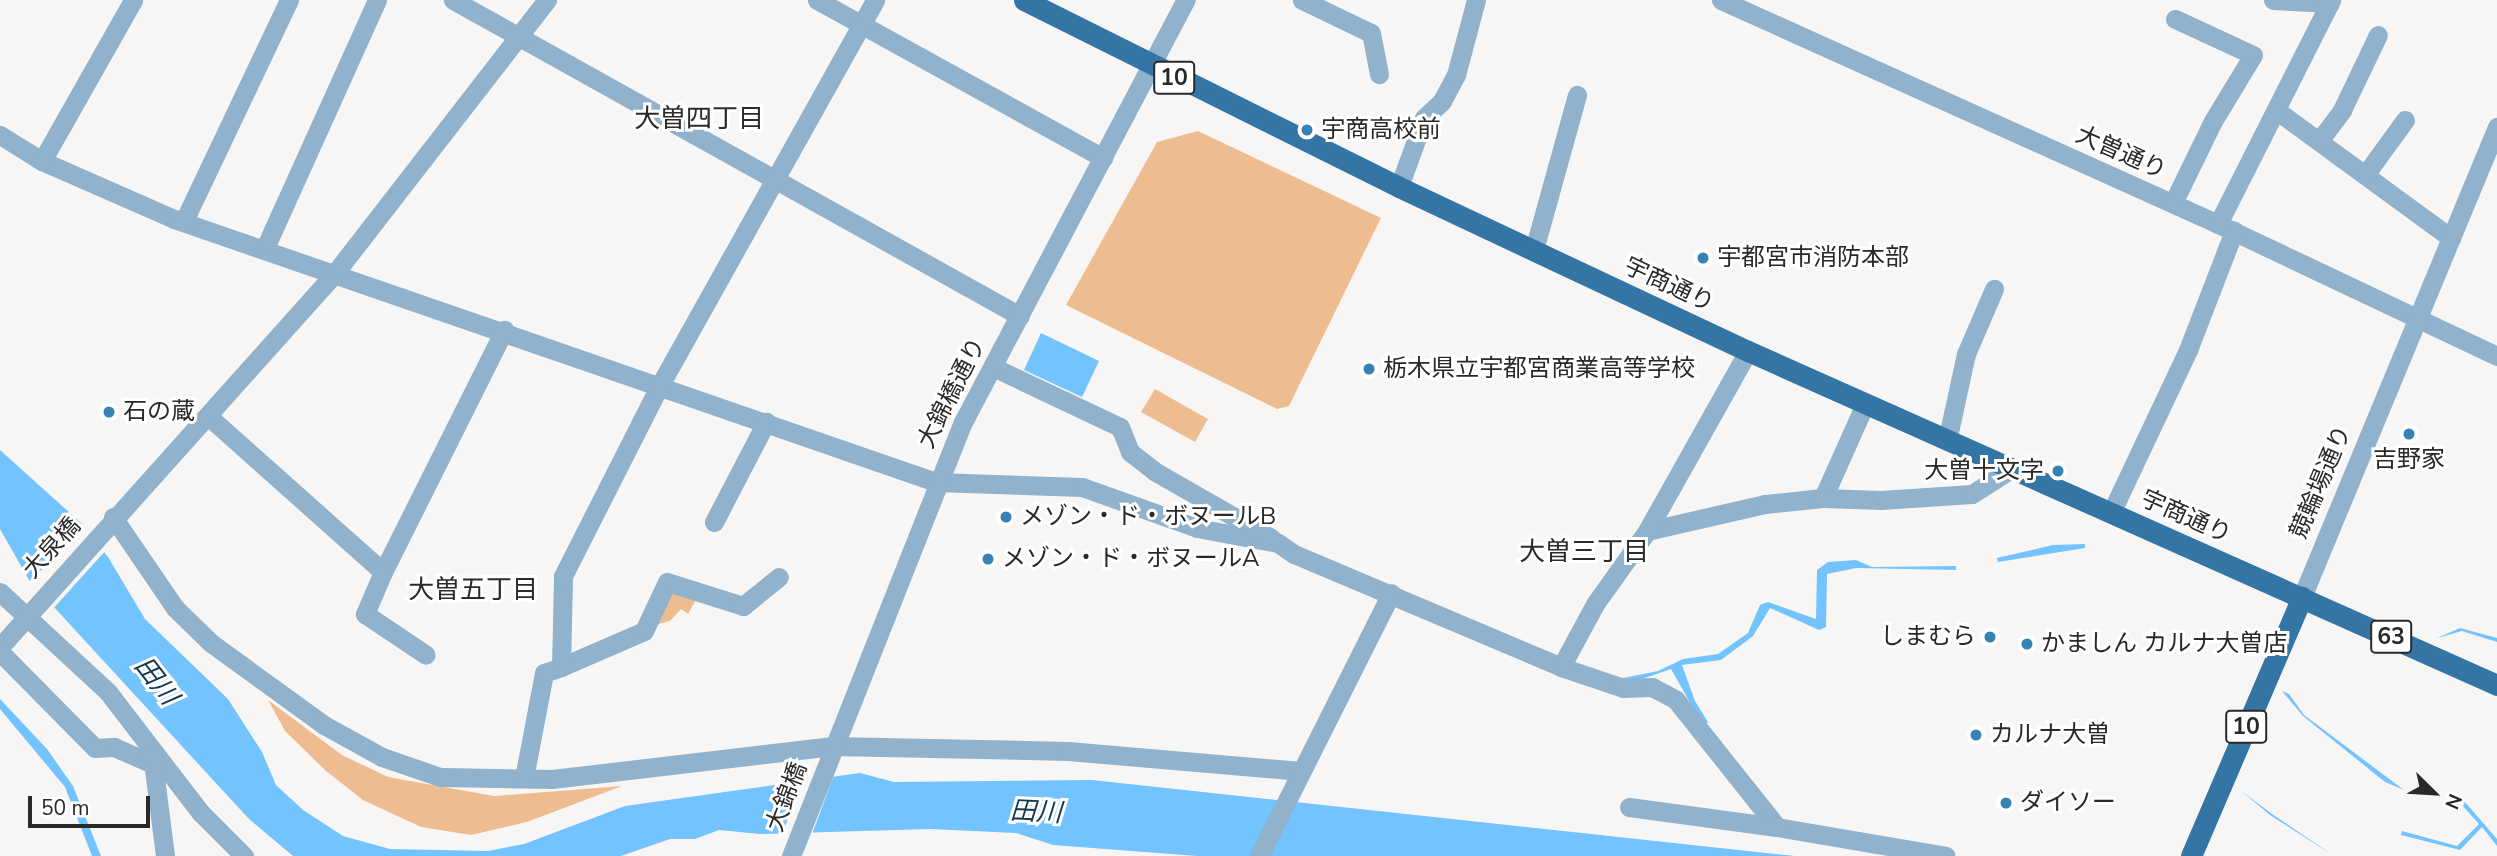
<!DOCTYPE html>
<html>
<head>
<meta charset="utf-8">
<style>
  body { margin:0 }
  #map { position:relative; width:2497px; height:856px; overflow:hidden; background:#f8f6f4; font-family:"Nunito Sans","Noto Sans JP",sans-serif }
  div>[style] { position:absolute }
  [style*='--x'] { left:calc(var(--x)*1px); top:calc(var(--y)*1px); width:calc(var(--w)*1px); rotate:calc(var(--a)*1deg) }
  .green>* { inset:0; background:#edbd91 }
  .water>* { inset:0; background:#72c3fe }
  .pier>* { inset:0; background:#f8f6f4 }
  .minor>* { height:19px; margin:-9.5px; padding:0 9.5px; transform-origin:9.5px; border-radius:9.5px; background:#90b2cc }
  .major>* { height:21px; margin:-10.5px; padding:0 10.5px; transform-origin:10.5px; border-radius:10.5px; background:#3376a5 }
  .dots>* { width:19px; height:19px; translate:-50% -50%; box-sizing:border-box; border:4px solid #fff; border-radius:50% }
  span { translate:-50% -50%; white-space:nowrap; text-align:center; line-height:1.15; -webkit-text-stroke:6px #fff; paint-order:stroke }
  .shield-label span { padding:2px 5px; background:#fff; border:2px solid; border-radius:5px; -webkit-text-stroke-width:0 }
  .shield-label { font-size:23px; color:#2a2928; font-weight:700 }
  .poi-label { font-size:24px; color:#2a2928 }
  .left { translate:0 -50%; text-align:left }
  .right { translate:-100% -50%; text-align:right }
  .street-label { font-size:24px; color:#2a2928 }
  .neighbourhood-label { font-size:26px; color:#2c2b29 }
  .water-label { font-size:26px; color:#14374f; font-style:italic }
  .north { position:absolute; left:2399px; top:758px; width:70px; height:70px; -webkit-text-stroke:5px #fff; paint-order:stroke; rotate:114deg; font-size:19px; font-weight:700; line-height:28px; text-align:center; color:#2a2928 }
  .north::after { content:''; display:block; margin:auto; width:24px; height:32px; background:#2a2928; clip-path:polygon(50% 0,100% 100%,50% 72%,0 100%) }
  .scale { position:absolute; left:28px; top:796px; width:122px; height:32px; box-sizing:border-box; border:4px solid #2a2928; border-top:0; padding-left:9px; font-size:21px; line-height:24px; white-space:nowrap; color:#2a2928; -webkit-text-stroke:5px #fff; paint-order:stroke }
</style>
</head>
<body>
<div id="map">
  <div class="green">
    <div style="clip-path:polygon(1198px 131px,1381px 218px,1289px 406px,1277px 409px,1066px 305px,1157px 142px)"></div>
    <div style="clip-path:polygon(1155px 389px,1208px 419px,1195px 442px,1141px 412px)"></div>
    <div style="clip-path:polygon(673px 589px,698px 596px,688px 614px,681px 609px,670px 621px,654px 625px)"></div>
    <div style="clip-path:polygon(268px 700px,342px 755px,388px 777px,494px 796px,622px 786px,527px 822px,471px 835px,421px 827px,363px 800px,326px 771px,285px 731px)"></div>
  </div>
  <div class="water">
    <div style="clip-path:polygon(1041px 333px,1099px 361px,1082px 397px,1024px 370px)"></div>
    <div style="clip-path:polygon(0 450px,80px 522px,108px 557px,145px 619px,228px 699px,262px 752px,276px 785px,303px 810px,343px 836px,390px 849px,488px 851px,524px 844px,625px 806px,860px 773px,894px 782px,1092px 780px,1795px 856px,1197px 856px,1053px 845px,1016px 833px,930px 829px,760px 834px,719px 830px,695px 839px,670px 839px,621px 856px,293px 856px,249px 819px,29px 580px,0 529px)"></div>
    <div style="clip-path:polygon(2085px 544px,2085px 548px,1998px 562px,1997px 558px,2053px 545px)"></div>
    <div style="clip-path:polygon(1856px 560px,1872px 567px,1956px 566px,1956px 570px,1856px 568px,1827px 574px,1826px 627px,1819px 630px,1770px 608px,1753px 636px,1721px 660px,1682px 665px,1695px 701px,1708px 722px,1704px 727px,1671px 669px,1642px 679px,1618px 679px,1658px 671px,1683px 659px,1718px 654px,1748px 633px,1760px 605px,1768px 602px,1816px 619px,1817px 570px,1828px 562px)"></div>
    <div style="clip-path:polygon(2460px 628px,2497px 638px,2497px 642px,2462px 631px,2437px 638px)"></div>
    <div style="clip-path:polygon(2282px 691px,2289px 694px,2304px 715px,2404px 790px,2385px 782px,2303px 716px)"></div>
    <div style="clip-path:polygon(0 699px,47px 749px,73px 786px,101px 856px,92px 856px,65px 787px,0 709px)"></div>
    <div style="clip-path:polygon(2240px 790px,2272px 814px,2334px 856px,2270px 815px)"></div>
    <div style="clip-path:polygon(2465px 802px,2497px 839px,2497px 846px,2482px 827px,2460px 850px,2401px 835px,2402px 831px,2457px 846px,2479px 824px,2463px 806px)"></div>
  </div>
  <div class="pier">
    <div style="clip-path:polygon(84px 522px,107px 549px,51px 611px,28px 585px)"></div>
    <div style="clip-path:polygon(835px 772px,811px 837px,781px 837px,805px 775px)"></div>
  </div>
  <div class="minor">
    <div style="--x:453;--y:0;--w:649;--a:29.13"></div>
    <div style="--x:817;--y:0;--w:327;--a:28.9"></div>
    <div style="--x:1302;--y:0;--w:76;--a:25.6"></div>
    <div style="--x:1371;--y:33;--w:42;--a:79"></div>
    <div style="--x:1721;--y:0;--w:545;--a:24.26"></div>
    <div style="--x:2218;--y:224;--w:309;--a:25.3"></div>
    <div style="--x:2273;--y:0;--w:57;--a:3"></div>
    <div style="--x:2276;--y:110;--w:217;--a:36.2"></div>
    <div style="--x:0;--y:135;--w:49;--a:31.8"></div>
    <div style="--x:42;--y:161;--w:144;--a:23.7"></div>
    <div style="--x:174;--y:219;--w:806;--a:19.04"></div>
    <div style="--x:936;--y:482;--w:146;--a:2"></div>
    <div style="--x:1082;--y:487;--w:122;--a:19.6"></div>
    <div style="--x:1197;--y:528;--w:82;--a:10.5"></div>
    <div style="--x:1278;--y:543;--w:19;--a:35"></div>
    <div style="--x:1294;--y:554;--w:290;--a:22.9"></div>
    <div style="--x:1561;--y:667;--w:65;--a:18.7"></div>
    <div style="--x:1623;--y:688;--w:29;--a:-2"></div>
    <div style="--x:1652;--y:687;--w:27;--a:28"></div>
    <div style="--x:1676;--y:700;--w:162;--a:51.5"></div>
    <div style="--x:1777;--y:827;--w:171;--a:9.7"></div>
    <div style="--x:2319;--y:141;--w:39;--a:-53"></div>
    <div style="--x:2342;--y:110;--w:83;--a:-64.4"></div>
    <div style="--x:42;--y:161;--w:185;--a:-60.5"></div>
    <div style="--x:2365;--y:175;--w:68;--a:-54"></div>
    <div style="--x:1399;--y:187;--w:73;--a:-70.1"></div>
    <div style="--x:1424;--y:118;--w:25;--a:-43"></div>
    <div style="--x:1442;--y:101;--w:30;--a:-62"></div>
    <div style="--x:1456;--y:75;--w:78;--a:-75.1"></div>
    <div style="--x:2173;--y:203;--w:91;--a:-64"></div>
    <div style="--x:2213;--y:121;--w:77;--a:-58.8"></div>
    <div style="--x:2253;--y:55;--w:86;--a:-155.2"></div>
    <div style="--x:184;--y:221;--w:245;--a:-64.6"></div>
    <div style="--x:2218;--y:224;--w:251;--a:-63.2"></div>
    <div style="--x:265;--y:248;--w:272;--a:-65.7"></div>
    <div style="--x:1534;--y:250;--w:161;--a:-74.5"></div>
    <div style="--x:993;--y:367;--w:140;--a:25.3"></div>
    <div style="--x:1120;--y:427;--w:27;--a:68"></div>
    <div style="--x:1130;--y:452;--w:31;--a:38"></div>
    <div style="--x:1154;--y:471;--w:135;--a:29.8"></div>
    <div style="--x:208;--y:416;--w:234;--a:41.7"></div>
    <div style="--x:383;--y:572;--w:271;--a:-63.4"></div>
    <div style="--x:1947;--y:441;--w:89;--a:-77.7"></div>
    <div style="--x:1966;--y:354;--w:71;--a:-66.7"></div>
    <div style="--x:1823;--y:498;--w:103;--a:-65.9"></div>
    <div style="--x:2111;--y:513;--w:180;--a:-64.7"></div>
    <div style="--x:2188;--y:350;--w:128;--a:-68.9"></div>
    <div style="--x:113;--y:517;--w:110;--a:55.7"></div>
    <div style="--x:175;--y:608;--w:50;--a:44.2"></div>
    <div style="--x:211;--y:643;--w:140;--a:36"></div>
    <div style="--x:324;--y:725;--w:66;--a:28.9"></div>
    <div style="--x:382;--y:757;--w:61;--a:19"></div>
    <div style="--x:440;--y:777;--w:112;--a:1"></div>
    <div style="--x:552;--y:779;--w:283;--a:-6.7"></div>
    <div style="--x:833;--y:746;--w:235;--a:1.2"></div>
    <div style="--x:1068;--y:751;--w:234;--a:4.9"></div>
    <div style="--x:714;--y:522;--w:113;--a:-62.5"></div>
    <div style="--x:1647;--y:531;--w:121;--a:-12.9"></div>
    <div style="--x:1765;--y:504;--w:58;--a:-5.9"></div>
    <div style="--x:1823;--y:498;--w:58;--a:2"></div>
    <div style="--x:1881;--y:500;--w:91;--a:-3.8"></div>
    <div style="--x:1972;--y:494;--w:46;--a:-32.7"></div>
    <div style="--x:383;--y:572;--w:46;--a:113.2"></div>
    <div style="--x:365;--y:614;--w:73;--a:33.9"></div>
    <div style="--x:0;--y:592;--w:147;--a:42.8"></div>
    <div style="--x:108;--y:692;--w:153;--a:52.5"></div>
    <div style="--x:201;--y:813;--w:61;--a:45"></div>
    <div style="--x:2302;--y:597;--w:509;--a:-67.47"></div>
    <div style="--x:0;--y:647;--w:502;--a:-48.15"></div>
    <div style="--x:335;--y:273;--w:346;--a:-52.2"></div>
    <div style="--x:0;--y:652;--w:135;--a:45.3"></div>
    <div style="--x:95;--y:748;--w:19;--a:-3"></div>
    <div style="--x:114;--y:747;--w:43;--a:23.6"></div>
    <div style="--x:561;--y:667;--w:90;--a:-23.4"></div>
    <div style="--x:644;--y:631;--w:54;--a:-64.9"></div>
    <div style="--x:667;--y:582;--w:80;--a:17.5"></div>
    <div style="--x:743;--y:606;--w:46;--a:-38.9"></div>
    <div style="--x:1561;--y:667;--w:72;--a:-61.6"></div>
    <div style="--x:1595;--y:604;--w:90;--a:-54.5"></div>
    <div style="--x:1647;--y:531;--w:206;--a:-60.7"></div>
    <div style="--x:152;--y:754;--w:103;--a:82.7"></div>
    <div style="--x:524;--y:778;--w:107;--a:-79.2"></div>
    <div style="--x:544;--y:673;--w:18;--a:-19"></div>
    <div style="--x:561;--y:667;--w:91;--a:-88.7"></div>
    <div style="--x:563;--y:576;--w:214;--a:-63.1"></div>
    <div style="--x:660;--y:385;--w:441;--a:-60.8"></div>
    <div style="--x:1629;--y:807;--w:149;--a:7.7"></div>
    <div style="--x:791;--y:856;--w:465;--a:-68.4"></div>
    <div style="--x:962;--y:424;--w:480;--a:-62.2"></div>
    <div style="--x:1259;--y:856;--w:294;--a:-63.3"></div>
  </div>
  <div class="major">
    <div style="--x:1024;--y:0;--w:419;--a:26.5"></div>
    <div style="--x:1399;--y:187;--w:386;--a:25.2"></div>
    <div style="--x:1748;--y:351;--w:820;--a:24.03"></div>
    <div style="--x:2191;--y:856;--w:282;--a:-66.8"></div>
  </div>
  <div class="dots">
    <div style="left:1307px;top:130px;background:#3782b5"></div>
    <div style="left:1703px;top:258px;background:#3782b5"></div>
    <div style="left:1369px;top:369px;background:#3782b5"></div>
    <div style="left:109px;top:412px;background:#3782b5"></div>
    <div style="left:2409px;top:434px;background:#3782b5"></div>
    <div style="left:2058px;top:471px;background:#3782b5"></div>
    <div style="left:1006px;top:517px;background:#3782b5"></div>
    <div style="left:988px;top:559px;background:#3782b5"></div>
    <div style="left:1990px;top:637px;background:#3782b5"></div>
    <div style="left:2027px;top:644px;background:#3782b5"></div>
    <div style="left:1976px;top:735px;background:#3782b5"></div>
    <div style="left:2006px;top:803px;background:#3782b5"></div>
  </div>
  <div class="shield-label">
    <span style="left:1174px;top:78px">10</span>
    <span style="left:2391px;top:637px">63</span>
    <span style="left:2246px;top:727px">10</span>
  </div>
  <div class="poi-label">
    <span class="left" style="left:1321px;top:130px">宇商高校前</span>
    <span class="left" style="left:1717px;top:258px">宇都宮市消防本部</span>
    <span class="left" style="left:1383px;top:369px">栃木県立宇都宮商業高等学校</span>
    <span class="left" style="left:123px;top:412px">石の蔵</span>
    <span style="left:2409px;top:460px">吉野家</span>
    <span class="right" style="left:2044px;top:471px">大曽十文字</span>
    <span class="left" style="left:1020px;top:517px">メゾン・ド・ボヌールB</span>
    <span class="left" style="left:1002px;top:559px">メゾン・ド・ボヌールA</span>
    <span class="right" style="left:1976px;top:637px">しまむら</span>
    <span class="left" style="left:2041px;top:644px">かましん カルナ大曽店</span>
    <span class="left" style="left:1990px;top:735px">カルナ大曽</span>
    <span class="left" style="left:2020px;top:803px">ダイソー</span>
  </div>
  <div class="street-label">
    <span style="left:2121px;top:153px;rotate:24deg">大曽通り</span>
    <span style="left:1669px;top:285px;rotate:25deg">宇商通り</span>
    <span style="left:952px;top:393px;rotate:-63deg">大錦橋通り</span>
    <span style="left:2321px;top:482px;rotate:-67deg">競輪場通り</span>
    <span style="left:2186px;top:517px;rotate:24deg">宇商通り</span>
    <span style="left:52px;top:548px;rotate:-48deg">大泉橋</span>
    <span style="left:787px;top:797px;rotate:-69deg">大錦橋</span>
  </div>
  <div class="neighbourhood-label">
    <span style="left:699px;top:119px">大曽四丁目</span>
    <span style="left:1584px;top:552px">大曽三丁目</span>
    <span style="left:473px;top:590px">大曽五丁目</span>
  </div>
  <div class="water-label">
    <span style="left:156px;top:681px;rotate:52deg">田川</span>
    <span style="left:1036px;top:812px;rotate:3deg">田川</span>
  </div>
  <div class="north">N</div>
  <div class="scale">50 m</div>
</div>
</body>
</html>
